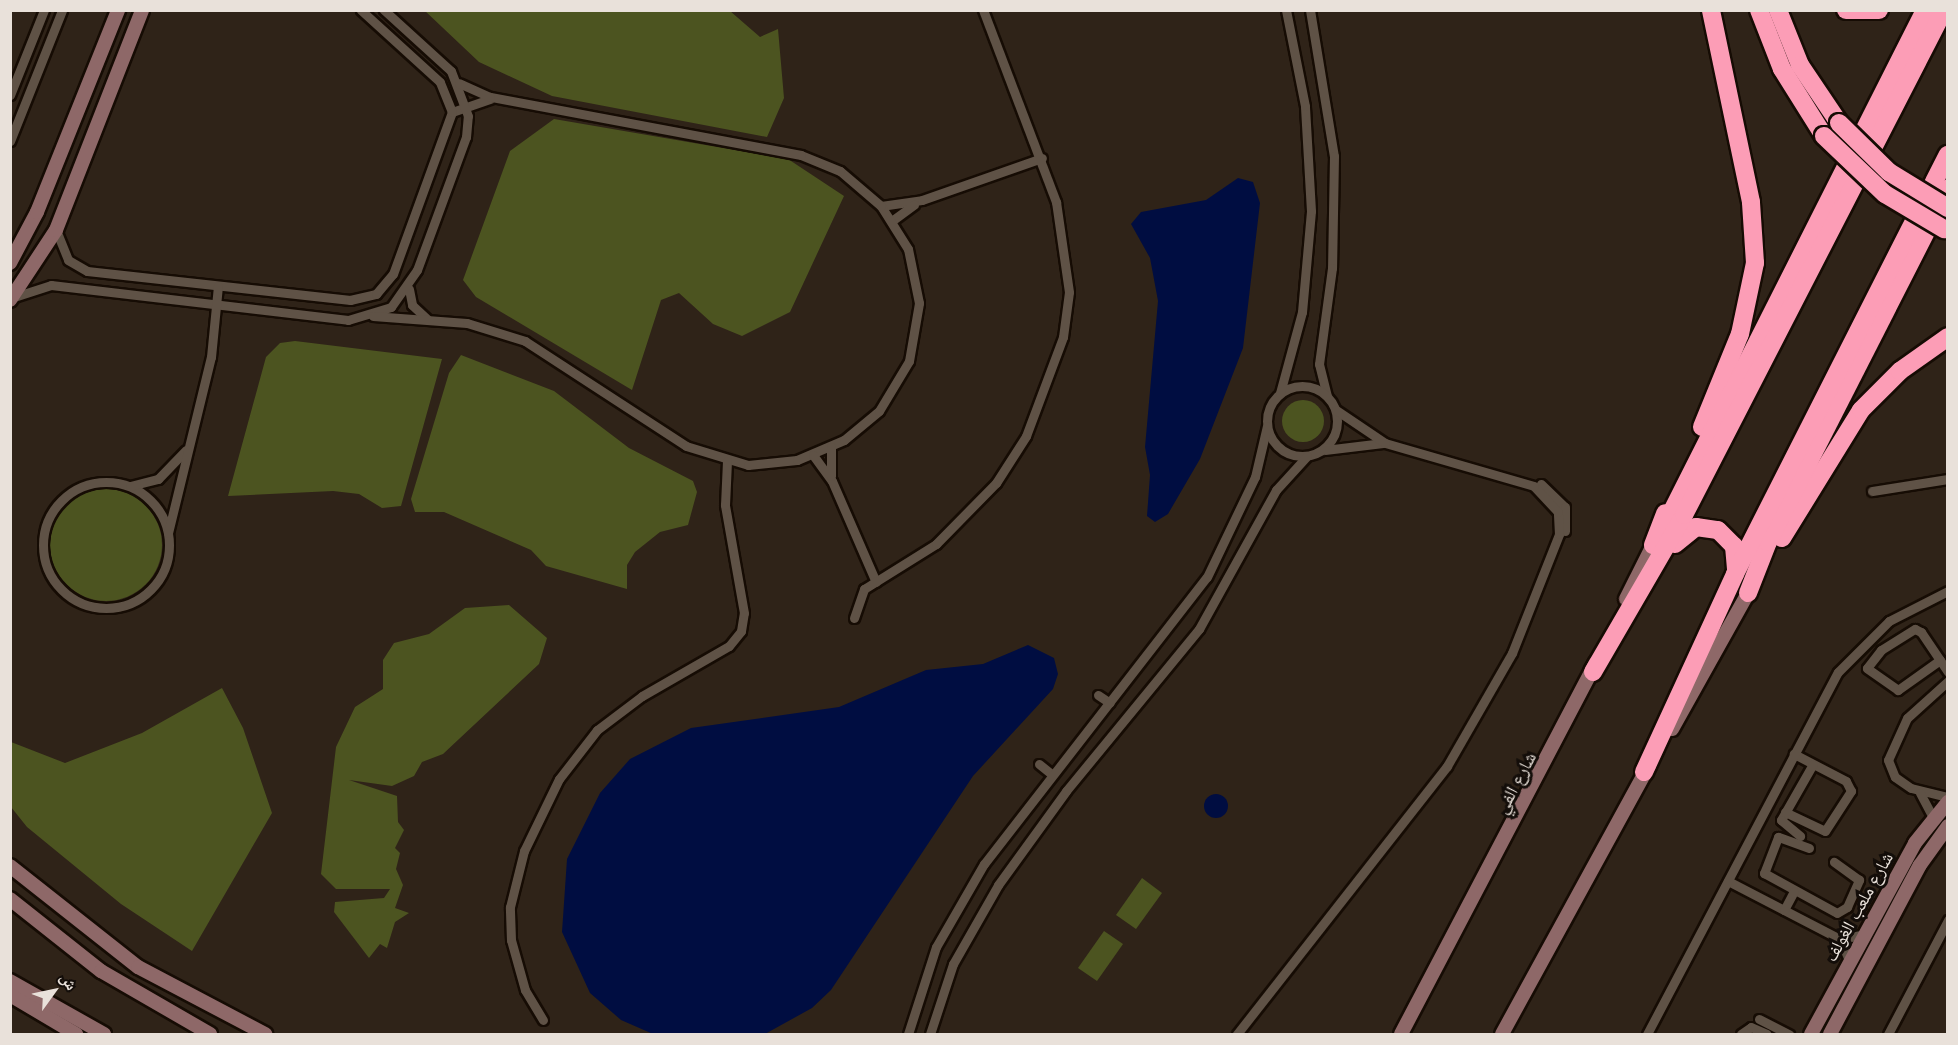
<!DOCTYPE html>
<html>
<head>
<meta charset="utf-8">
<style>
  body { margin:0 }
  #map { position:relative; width:1958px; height:1045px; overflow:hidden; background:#2f2318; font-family:Inter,"Noto Naskh Arabic",sans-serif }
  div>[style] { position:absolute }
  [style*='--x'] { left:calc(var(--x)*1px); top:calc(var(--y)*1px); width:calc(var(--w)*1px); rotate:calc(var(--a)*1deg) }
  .green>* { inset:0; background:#4c5420 }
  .round { border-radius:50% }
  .water>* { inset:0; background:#000d41 }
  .roads { filter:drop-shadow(2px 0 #160c04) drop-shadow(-2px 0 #160c04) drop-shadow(0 2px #160c04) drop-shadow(0 -2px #160c04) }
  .street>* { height:9px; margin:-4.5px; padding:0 4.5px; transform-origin:4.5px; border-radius:4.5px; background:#5f5246 }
  .street>.ring { margin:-4.5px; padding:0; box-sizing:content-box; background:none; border:9px solid #5f5246; border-radius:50% }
  .secondary>* { height:14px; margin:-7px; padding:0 7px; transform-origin:7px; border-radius:7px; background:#8e6868 }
  .highway>* { height:18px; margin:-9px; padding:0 9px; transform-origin:9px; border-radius:9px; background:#fc9db6 }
  .bridges { filter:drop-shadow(2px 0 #160c04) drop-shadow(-2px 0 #160c04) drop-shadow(0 2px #160c04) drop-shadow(0 -2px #160c04) }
  .highway-bridge>* { height:18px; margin:-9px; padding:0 9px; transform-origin:9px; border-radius:9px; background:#fc9db6 }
  span { translate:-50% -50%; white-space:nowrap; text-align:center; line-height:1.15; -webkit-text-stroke:6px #130d09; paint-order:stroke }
  .street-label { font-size:18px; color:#e9e1da }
  .frame { position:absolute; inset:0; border:12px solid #e9e1da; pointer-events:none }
  .north { position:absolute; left:24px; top:961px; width:60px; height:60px; -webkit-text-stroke:4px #130d09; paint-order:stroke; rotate:57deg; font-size:16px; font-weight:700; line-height:24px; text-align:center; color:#e9e1da }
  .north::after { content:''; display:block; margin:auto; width:21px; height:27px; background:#e9e1da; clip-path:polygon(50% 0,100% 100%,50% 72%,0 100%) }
</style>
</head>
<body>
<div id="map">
  <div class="green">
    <div style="clip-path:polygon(424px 10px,730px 11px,760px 37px,778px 29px,784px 98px,767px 137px,552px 96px,479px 62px)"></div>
    <div style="clip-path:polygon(554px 119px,788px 159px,844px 196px,790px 312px,742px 336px,713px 324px,679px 293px,661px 300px,632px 390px,476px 297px,463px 280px,510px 151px)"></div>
    <div style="clip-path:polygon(295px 341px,442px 359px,401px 506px,382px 508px,359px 494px,333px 491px,228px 496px,266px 357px,280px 343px)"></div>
    <div style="clip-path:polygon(461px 355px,554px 391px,629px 448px,693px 481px,697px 492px,688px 525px,660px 532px,635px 552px,627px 565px,627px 589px,546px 566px,531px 550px,444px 512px,415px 512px,411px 499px,449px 373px)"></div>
    <div class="round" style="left:1282px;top:400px;width:42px;height:42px"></div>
    <div class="round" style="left:50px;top:489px;width:112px;height:112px"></div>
    <div style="clip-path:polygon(509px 605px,547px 638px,539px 664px,443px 754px,422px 762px,414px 776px,392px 786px,349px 780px,397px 796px,398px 822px,404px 830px,395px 848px,400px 853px,396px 869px,403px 885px,395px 908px,409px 913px,395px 922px,387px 948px,380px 944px,369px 958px,334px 912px,335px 902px,384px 898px,390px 889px,336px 889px,321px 874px,336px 747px,355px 707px,383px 689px,383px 660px,394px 643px,429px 634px,465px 608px)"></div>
    <div style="clip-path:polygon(222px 688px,243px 728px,272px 813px,192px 951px,121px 904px,27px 827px,11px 807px,11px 742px,65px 763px,142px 733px)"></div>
    <div style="clip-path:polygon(1142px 878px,1162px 893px,1136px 929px,1116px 915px)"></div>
    <div style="clip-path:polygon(1104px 931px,1123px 944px,1097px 981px,1078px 968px)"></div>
  </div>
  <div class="water">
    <div style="clip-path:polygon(1238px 178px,1253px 182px,1260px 203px,1243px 348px,1200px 459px,1168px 514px,1155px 522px,1147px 516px,1150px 475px,1145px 447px,1158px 301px,1150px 258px,1131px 224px,1141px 212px,1206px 200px)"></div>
    <div style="clip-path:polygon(1028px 645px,1054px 658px,1058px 674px,1053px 689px,973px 776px,831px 990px,812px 1008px,765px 1034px,653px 1034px,621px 1020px,590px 993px,562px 932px,567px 859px,600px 793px,630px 759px,691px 728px,839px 707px,926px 670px,983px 664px)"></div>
    <div class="round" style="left:1204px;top:794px;width:24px;height:24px"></div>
  </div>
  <div class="roads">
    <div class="street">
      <div style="--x:1310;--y:10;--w:148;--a:80.7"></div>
      <div style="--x:1334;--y:156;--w:112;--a:91"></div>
      <div style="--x:1332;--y:268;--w:97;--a:97.7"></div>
      <div style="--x:1319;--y:364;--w:33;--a:76"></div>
      <div style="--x:10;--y:95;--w:92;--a:-68.2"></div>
      <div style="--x:452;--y:112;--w:40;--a:-18.9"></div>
      <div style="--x:10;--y:141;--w:141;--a:-68.3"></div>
      <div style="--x:881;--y:206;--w:41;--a:-8.3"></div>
      <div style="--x:922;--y:200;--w:127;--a:-19.3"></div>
      <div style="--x:893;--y:220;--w:26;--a:-36"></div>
      <div style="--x:56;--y:230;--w:32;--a:68"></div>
      <div style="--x:68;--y:260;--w:22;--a:30"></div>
      <div style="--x:87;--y:271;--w:265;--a:6.3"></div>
      <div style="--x:350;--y:300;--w:27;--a:-13"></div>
      <div style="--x:376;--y:294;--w:26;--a:-50"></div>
      <div style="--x:393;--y:274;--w:172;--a:-70"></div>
      <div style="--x:452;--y:112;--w:32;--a:-112"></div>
      <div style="--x:440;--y:82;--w:107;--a:-137.7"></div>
      <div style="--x:409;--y:289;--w:16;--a:79"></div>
      <div style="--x:412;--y:305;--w:21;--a:43"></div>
      <div style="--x:14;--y:297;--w:39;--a:-18"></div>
      <div style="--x:51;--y:285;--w:299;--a:6.7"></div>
      <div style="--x:348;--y:320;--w:45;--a:-16.8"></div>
      <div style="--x:391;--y:307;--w:45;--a:-54.9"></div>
      <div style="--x:417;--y:270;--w:142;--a:-69.8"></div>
      <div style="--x:466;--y:137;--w:21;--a:-85"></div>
      <div style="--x:468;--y:116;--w:48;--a:-110.7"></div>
      <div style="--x:451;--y:71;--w:91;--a:-137.7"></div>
      <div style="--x:373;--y:316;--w:94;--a:4.3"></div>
      <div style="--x:467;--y:323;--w:61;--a:17.2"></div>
      <div style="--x:525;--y:341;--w:192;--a:33.1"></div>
      <div style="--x:686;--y:446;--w:65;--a:17"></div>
      <div style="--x:748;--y:465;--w:49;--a:-5.8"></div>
      <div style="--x:797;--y:460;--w:51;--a:-23.1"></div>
      <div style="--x:844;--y:440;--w:45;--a:-39.6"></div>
      <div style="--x:879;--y:411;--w:58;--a:-59"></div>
      <div style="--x:909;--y:361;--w:59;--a:-80.2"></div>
      <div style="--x:919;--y:303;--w:55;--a:-101.5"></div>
      <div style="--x:908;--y:249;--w:51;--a:-122.1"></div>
      <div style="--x:881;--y:206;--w:54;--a:-139.5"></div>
      <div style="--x:840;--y:171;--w:42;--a:-157.7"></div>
      <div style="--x:801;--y:155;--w:316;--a:-169.4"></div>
      <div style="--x:490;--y:97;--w:34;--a:-156"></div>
      <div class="ring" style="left:1267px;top:386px;width:61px;height:61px"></div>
      <div style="--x:1280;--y:393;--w:84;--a:-74.8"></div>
      <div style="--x:1302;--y:312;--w:101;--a:-84.9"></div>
      <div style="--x:1311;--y:211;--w:105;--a:-93.3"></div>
      <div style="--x:1305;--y:106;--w:98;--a:-101.2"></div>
      <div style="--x:1325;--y:450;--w:58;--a:-6.9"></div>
      <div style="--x:813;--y:455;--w:32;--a:54"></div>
      <div style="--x:832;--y:481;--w:110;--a:66.5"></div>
      <div style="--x:831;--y:476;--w:29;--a:-90"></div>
      <div class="ring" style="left:43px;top:482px;width:117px;height:117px"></div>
      <div style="--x:1541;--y:484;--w:33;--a:44"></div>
      <div style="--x:1565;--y:507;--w:24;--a:90"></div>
      <div style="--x:130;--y:486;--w:29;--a:-14"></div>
      <div style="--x:158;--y:479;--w:40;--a:-46"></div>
      <div style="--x:1872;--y:491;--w:77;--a:-9"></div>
      <div style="--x:168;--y:533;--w:181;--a:-76.3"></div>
      <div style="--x:211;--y:357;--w:71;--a:-84.4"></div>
      <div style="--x:854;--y:618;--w:31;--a:-71"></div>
      <div style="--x:864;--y:589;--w:85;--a:-32"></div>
      <div style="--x:936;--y:544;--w:86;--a:-45.5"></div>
      <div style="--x:996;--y:483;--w:56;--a:-57.4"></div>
      <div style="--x:1026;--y:436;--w:106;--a:-69.5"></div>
      <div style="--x:1063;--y:337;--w:45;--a:-82.4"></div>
      <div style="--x:1069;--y:292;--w:91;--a:-98.2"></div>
      <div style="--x:1056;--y:202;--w:205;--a:-110.8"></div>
      <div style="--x:1940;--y:660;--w:52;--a:144.5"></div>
      <div style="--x:1898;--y:690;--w:38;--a:-145"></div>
      <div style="--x:1867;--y:668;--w:23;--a:-52"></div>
      <div style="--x:1881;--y:650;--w:40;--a:-32"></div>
      <div style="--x:1915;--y:629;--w:7;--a:27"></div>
      <div style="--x:1921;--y:632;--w:48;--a:56"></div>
      <div style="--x:1948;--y:681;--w:55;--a:137.9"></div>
      <div style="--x:1907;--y:718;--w:46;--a:114.3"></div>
      <div style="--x:1888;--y:760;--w:18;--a:68"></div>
      <div style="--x:1895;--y:777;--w:19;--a:35"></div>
      <div style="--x:1911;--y:788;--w:38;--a:14"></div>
      <div style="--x:1098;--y:695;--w:14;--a:34"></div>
      <div style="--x:1039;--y:764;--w:14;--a:39"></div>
      <div style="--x:1920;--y:793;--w:27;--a:62"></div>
      <div style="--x:1785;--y:812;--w:44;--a:25.4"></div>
      <div style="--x:1825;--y:831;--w:48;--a:-57"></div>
      <div style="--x:1851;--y:791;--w:11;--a:-117"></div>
      <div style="--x:1846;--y:781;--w:59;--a:-152.6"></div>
      <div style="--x:1781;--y:820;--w:64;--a:-60.3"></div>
      <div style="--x:1781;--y:820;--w:25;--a:40"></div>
      <div style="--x:1809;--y:848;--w:33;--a:-160"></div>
      <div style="--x:1778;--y:837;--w:39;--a:111"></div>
      <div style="--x:1764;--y:873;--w:83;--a:28.7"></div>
      <div style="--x:1837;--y:913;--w:12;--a:-31"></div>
      <div style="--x:1847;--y:907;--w:30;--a:-66"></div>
      <div style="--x:1859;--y:880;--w:31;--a:-144"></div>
      <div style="--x:1728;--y:881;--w:126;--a:27.4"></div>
      <div style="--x:1840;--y:939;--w:25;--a:67"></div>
      <div style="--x:1784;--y:910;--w:21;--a:-62"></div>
      <div style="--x:1840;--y:939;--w:25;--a:-11"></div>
      <div style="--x:1759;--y:1019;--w:34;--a:27"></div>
      <div style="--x:543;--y:1020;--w:35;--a:-121"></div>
      <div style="--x:525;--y:990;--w:52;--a:-105.6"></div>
      <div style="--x:511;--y:940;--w:33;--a:-92"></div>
      <div style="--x:510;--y:907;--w:58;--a:-76"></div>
      <div style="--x:524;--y:851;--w:80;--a:-64.1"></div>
      <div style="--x:559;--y:779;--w:62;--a:-52.2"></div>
      <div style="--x:597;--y:730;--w:56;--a:-37.1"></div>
      <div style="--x:642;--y:696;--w:100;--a:-29.9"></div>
      <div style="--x:729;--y:646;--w:19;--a:-51"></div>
      <div style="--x:741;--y:631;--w:18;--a:-81"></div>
      <div style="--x:744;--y:613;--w:110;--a:-100"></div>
      <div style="--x:725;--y:505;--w:44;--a:-87.4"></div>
      <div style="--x:908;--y:1034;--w:91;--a:-72.2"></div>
      <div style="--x:936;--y:947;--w:96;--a:-60"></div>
      <div style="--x:984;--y:864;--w:363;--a:-52.2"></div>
      <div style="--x:1207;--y:577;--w:111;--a:-64.4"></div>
      <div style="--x:1255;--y:477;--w:52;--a:-76.8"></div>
      <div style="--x:930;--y:1034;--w:74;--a:-71.8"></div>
      <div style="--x:953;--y:964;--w:91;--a:-60.3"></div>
      <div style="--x:998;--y:885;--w:116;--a:-54.1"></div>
      <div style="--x:1066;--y:791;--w:210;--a:-50.6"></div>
      <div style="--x:1199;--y:629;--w:159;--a:-61"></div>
      <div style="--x:1276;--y:490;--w:46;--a:-47.6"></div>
      <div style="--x:1237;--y:1034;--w:340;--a:-51.9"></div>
      <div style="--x:1447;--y:766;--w:130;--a:-60.1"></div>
      <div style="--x:1512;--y:653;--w:128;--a:-68.4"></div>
      <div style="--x:1559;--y:534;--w:22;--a:-93"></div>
      <div style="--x:1558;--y:512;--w:35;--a:-133"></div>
      <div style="--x:1534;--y:486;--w:155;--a:-163.9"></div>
      <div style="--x:1385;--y:443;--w:59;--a:-146"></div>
      <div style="--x:1647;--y:1034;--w:409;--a:-62.2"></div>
      <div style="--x:1838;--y:672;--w:72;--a:-45"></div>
      <div style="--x:1889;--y:621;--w:66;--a:-27"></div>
      <div style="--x:1741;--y:1034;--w:12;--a:-35"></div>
      <div style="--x:1751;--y:1027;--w:17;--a:24"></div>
      <div style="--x:1888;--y:1034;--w:129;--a:-62.2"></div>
    </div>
    <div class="secondary">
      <div style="--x:10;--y:263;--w:58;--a:-62.1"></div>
      <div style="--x:37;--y:212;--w:218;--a:-68.1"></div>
      <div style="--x:10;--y:300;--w:84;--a:-56.7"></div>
      <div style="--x:56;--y:230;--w:236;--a:-68.6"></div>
      <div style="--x:1626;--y:599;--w:60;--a:-63.4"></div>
      <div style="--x:1672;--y:729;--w:156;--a:-60.8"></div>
      <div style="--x:10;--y:866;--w:163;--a:38.3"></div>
      <div style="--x:138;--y:967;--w:144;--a:27.8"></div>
      <div style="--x:10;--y:899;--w:116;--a:38.4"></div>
      <div style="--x:101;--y:971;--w:126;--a:30"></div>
      <div style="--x:10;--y:981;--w:108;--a:29.4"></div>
      <div style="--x:10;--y:995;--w:77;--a:30.6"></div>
      <div style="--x:1401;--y:1034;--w:419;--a:-62.3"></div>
      <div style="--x:1502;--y:1034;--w:307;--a:-61.3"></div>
      <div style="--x:1811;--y:1034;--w:217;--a:-61.4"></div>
      <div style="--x:1915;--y:843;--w:53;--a:-51.2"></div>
      <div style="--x:1830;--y:1034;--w:191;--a:-62"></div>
      <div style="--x:1920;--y:865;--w:48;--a:-54.3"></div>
    </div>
    <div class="highway">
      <div style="--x:1759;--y:10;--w:63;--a:68.7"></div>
      <div style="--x:1782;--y:69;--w:79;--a:57.9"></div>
      <div style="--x:1778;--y:10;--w:59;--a:68.2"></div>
      <div style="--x:1800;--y:65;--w:70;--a:56.1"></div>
      <div style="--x:1846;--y:10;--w:33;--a:0"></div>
      <div style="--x:1702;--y:427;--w:100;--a:-67.8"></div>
      <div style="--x:1740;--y:334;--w:73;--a:-78.1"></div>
      <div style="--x:1755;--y:263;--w:61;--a:-93.8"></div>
      <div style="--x:1751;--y:202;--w:196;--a:-101.8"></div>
      <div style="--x:1665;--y:525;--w:577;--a:-63.21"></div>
      <div style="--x:1782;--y:538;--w:150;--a:-58.3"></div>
      <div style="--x:1861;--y:410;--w:55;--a:-45"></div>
      <div style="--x:1900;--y:371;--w:59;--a:-35.3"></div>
      <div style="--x:1675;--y:544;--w:27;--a:-39"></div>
      <div style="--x:1696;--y:527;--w:22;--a:8"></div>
      <div style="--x:1718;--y:530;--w:23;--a:45"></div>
      <div style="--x:1734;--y:546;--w:24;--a:85"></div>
      <div style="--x:1653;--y:545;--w:34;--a:-69"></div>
      <div style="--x:1748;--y:593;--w:55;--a:-68.6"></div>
      <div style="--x:1768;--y:542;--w:397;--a:-63"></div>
      <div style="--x:1593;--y:672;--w:181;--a:-59.9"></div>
      <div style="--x:1684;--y:515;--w:568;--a:-62.76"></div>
      <div style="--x:1644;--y:772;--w:218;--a:-65.3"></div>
      <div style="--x:1735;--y:574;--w:470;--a:-63.1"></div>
    </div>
  </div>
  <div class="bridges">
    <div class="highway-bridge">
      <div style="--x:1839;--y:123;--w:70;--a:44.4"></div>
      <div style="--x:1889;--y:172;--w:69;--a:31.4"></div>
      <div style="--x:1824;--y:136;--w:84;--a:43.6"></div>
      <div style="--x:1885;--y:194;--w:69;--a:30.7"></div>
    </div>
  </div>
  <div class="street-label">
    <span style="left:1516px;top:783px;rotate:-62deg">شارع الفي</span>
    <span style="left:1859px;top:907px;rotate:-61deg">شارع ملعب الغولف</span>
  </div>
  <div class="frame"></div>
  <div class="north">ش</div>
</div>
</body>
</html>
